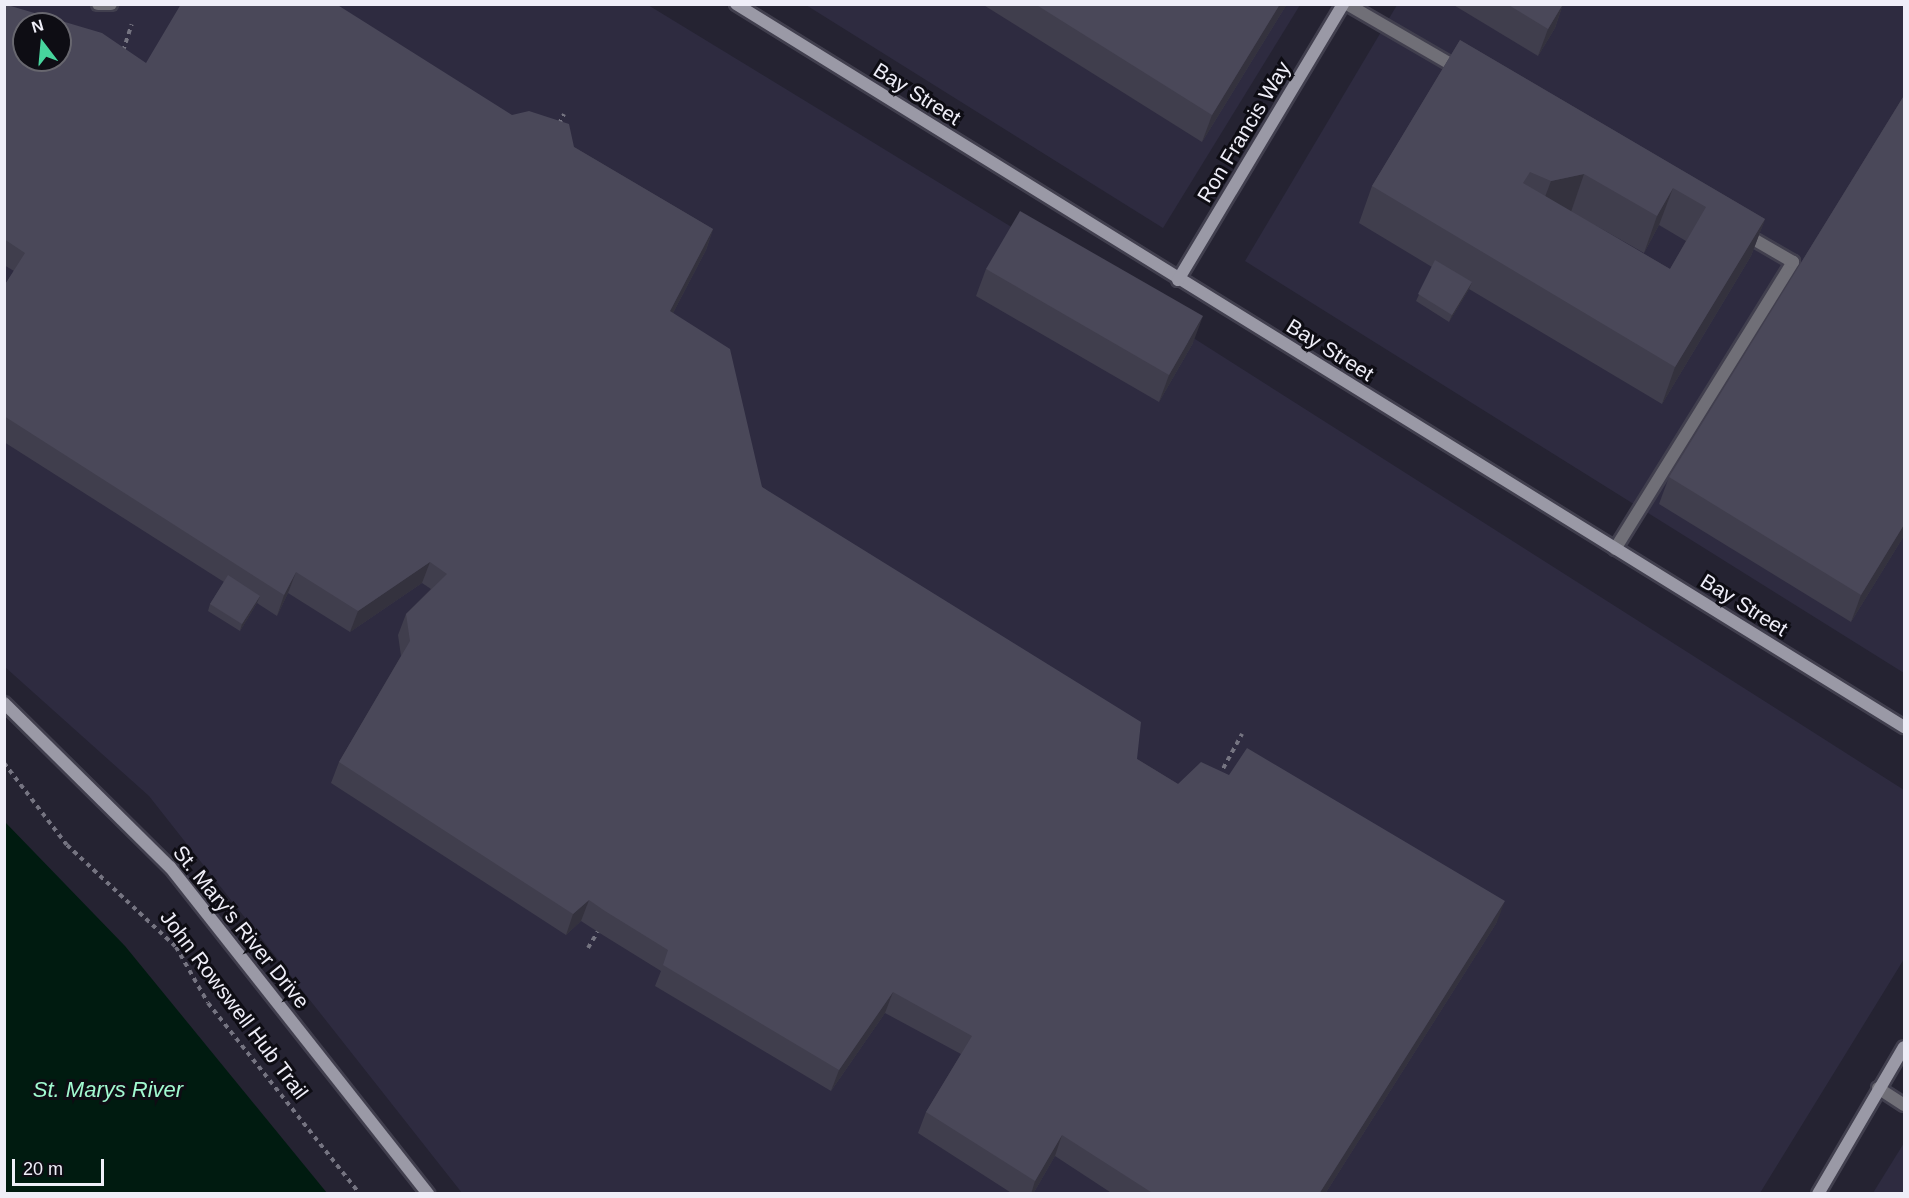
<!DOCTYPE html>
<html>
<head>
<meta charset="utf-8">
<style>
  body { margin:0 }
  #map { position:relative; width:1909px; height:1198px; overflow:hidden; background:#252332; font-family:Arial,sans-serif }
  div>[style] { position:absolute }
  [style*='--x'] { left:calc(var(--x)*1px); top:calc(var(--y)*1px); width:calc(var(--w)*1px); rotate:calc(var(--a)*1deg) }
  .built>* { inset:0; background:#2e2b40 }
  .water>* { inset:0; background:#001b10 }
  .path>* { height:4px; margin-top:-2px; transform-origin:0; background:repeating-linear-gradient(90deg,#757481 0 4.5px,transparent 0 9px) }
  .roads { filter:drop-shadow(2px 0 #413f4e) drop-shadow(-2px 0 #413f4e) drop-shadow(0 2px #413f4e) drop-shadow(0 -2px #413f4e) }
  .lane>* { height:12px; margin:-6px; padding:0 6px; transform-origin:6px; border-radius:6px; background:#706f77 }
  .secondary>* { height:12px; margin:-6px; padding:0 6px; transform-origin:6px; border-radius:6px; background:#9a99a6 }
  .wall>* { inset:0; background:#403e4d }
  .shaded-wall>* { inset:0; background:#34323e }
  .building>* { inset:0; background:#4a4859 }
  span { translate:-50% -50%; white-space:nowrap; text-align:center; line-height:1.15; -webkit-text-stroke:6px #0e0d14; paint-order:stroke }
  .street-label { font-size:21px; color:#efeef8 }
  .water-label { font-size:22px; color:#a1f9d0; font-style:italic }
  .frame { position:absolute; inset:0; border:6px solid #efeef8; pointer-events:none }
  .north { position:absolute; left:12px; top:12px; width:60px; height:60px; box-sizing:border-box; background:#0e0d14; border:2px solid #68676f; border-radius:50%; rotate:344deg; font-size:16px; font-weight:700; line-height:24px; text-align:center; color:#efeef8 }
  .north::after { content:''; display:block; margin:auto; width:21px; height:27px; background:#47d49d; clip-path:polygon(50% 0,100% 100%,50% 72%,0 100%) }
  .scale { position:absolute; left:12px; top:1159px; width:92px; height:27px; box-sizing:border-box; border:3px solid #efeef8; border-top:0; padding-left:8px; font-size:18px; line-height:21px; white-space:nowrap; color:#efeef8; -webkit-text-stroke:4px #0e0d14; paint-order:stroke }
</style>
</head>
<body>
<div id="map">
  <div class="built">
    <div style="clip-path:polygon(evenodd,5px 5px,648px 5px,1195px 339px,1904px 790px,1904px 959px,1760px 1193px,462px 1193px,149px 796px,5px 667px,5px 5px,24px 24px,60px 24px,60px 60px,24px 60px,24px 24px)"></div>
    <div style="clip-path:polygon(806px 5px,1300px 5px,1163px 228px)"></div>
    <div style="clip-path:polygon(1397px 5px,1904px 5px,1904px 673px,1245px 261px)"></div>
    <div style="clip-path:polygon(1904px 1143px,1904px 1193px,1873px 1193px)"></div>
  </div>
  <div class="water">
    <div style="clip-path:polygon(5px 822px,125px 946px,327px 1193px,5px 1193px)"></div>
  </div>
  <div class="path">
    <div style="--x:123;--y:51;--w:28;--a:-72"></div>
    <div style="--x:559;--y:124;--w:11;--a:-63"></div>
    <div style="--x:4;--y:763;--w:103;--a:52.5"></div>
    <div style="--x:67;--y:845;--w:149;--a:43.1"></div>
    <div style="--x:176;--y:947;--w:64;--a:60.3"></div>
    <div style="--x:208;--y:1003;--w:244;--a:51.5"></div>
    <div style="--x:1219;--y:776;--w:48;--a:-61.3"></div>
    <div style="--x:588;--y:948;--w:23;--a:-59"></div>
  </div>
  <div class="roads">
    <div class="lane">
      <div style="--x:98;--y:4;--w:13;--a:0"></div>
      <div style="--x:1347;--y:4;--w:132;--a:30.1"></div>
      <div style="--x:1615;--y:549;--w:338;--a:-58.2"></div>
      <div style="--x:1793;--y:262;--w:58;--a:-149.9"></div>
      <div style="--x:1878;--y:1088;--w:31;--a:33"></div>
    </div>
    <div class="secondary">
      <div style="--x:736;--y:4;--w:1374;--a:31.76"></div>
      <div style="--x:1178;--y:280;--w:322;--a:-59.1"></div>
      <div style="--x:4;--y:703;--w:233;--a:44.7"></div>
      <div style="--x:170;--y:867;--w:417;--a:51.7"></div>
      <div style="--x:1818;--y:1194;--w:170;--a:-59.7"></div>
    </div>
  </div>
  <div class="wall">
    <div style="clip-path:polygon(4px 4px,146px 63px,512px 115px,574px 147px,713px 229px,706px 250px,673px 313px,762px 487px,1137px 759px,1178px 784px,1497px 922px,1325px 1194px,1113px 1194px,1055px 1156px,1033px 1194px,1013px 1194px,918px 1133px,926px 1112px,961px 1054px,885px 1013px,831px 1091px,655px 986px,661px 971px,598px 932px,581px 921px,566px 935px,331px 783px,339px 762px,401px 656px,398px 635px,406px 614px,431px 589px,422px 583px,350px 632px,288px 593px,277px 616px,257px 603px,240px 631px,208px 611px,210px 604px,224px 582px,4px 442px,4px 286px,14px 271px,4px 265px)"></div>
    <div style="clip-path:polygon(982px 4px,1287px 4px,1202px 142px)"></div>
    <div style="clip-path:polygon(1452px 4px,1563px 4px,1555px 28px,1538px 56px)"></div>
    <div style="clip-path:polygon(evenodd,1460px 40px,1765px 219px,1751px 256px,1662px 404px,1469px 289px,1449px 322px,1416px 301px,1432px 267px,1359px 223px,1372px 186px,1460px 40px,1593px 224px,1644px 253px,1659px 225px,1686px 241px,1670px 269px,1593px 224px)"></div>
    <div style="clip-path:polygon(1905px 94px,1905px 534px,1851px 622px,1659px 504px,1669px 477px)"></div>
    <div style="clip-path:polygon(986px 269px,1193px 343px,1159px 402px,976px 296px)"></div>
  </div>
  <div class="shaded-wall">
    <div style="clip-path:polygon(1280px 4px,1287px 4px,1202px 142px,1212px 115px)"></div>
    <div style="clip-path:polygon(1563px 4px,1555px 28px,1538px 56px,1548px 29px)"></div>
    <div style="clip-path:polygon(1584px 174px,1571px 212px,1537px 218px,1551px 181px)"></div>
    <div style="clip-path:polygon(1673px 188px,1659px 225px,1644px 253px,1657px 216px)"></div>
    <div style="clip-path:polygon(1765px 219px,1751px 256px,1662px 404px,1675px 367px)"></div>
    <div style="clip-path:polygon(713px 229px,706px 250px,663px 332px,670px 311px)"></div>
    <div style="clip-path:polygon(1472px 282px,1469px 289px,1449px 322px,1452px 315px)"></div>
    <div style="clip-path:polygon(1203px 316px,1193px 343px,1159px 402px,1169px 375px)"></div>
    <div style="clip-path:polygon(1905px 523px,1905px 534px,1851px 622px,1861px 595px)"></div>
    <div style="clip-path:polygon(430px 562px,422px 583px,350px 632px,358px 611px)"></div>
    <div style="clip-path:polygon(296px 572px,288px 593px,277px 616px,284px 595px)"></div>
    <div style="clip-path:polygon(260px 596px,257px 603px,240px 631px,242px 624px)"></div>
    <div style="clip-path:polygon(589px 900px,581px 921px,566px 935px,573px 914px)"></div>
    <div style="clip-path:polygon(1505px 901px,1497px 922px,1325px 1194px,1319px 1194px)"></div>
    <div style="clip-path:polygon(893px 992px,885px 1013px,831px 1091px,839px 1070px)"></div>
    <div style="clip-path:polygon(1062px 1135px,1055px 1156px,1033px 1194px,1031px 1194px,1035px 1181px)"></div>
  </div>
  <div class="building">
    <div style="clip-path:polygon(evenodd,4px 4px,102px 33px,146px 63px,181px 4px,336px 4px,512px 115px,529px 111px,569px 124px,574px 147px,713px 229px,670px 311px,730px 349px,762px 487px,1141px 722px,1137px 759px,1178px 784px,1201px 762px,1229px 775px,1247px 748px,1505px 901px,1319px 1194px,1154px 1194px,1062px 1135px,1035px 1181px,926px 1112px,972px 1036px,893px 992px,839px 1070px,663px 965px,668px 950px,605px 911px,589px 900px,573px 914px,339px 762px,410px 641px,406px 614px,447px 574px,430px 562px,358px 611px,296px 572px,284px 595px,4px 416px,4px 286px,25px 253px,4px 239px,4px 4px,24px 24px,60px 24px,60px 60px,24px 60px,24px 24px)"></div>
    <div style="clip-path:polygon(1035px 4px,1280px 4px,1212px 115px)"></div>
    <div style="clip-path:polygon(1507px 4px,1563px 4px,1548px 29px)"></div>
    <div style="clip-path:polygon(evenodd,1460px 40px,1765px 219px,1675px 367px,1372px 186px,1460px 40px,1530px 172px,1551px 181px,1584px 174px,1657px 216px,1673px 188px,1706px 207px,1670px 269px,1523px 183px,1530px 172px)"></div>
    <div style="clip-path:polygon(1905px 94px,1905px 523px,1861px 595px,1669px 477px)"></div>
    <div style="clip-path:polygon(1020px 211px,1203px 316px,1169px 375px,986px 269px)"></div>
    <div style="clip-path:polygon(1435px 260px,1472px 282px,1452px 315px,1418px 294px)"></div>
    <div style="clip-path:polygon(228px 575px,260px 596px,242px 624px,210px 604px)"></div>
  </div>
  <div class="street-label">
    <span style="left:917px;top:94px;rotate:32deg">Bay Street</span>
    <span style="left:1244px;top:132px;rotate:-59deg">Ron Francis Way</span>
    <span style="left:1330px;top:350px;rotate:32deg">Bay Street</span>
    <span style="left:1744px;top:605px;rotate:32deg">Bay Street</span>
    <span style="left:241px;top:927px;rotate:51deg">St. Mary's River Drive</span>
    <span style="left:234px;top:1005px;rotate:53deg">John Rowswell Hub Trail</span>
  </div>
  <div class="water-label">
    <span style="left:108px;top:1090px">St. Marys River</span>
  </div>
  <div class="frame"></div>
  <div class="north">N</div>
  <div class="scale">20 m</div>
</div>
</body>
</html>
